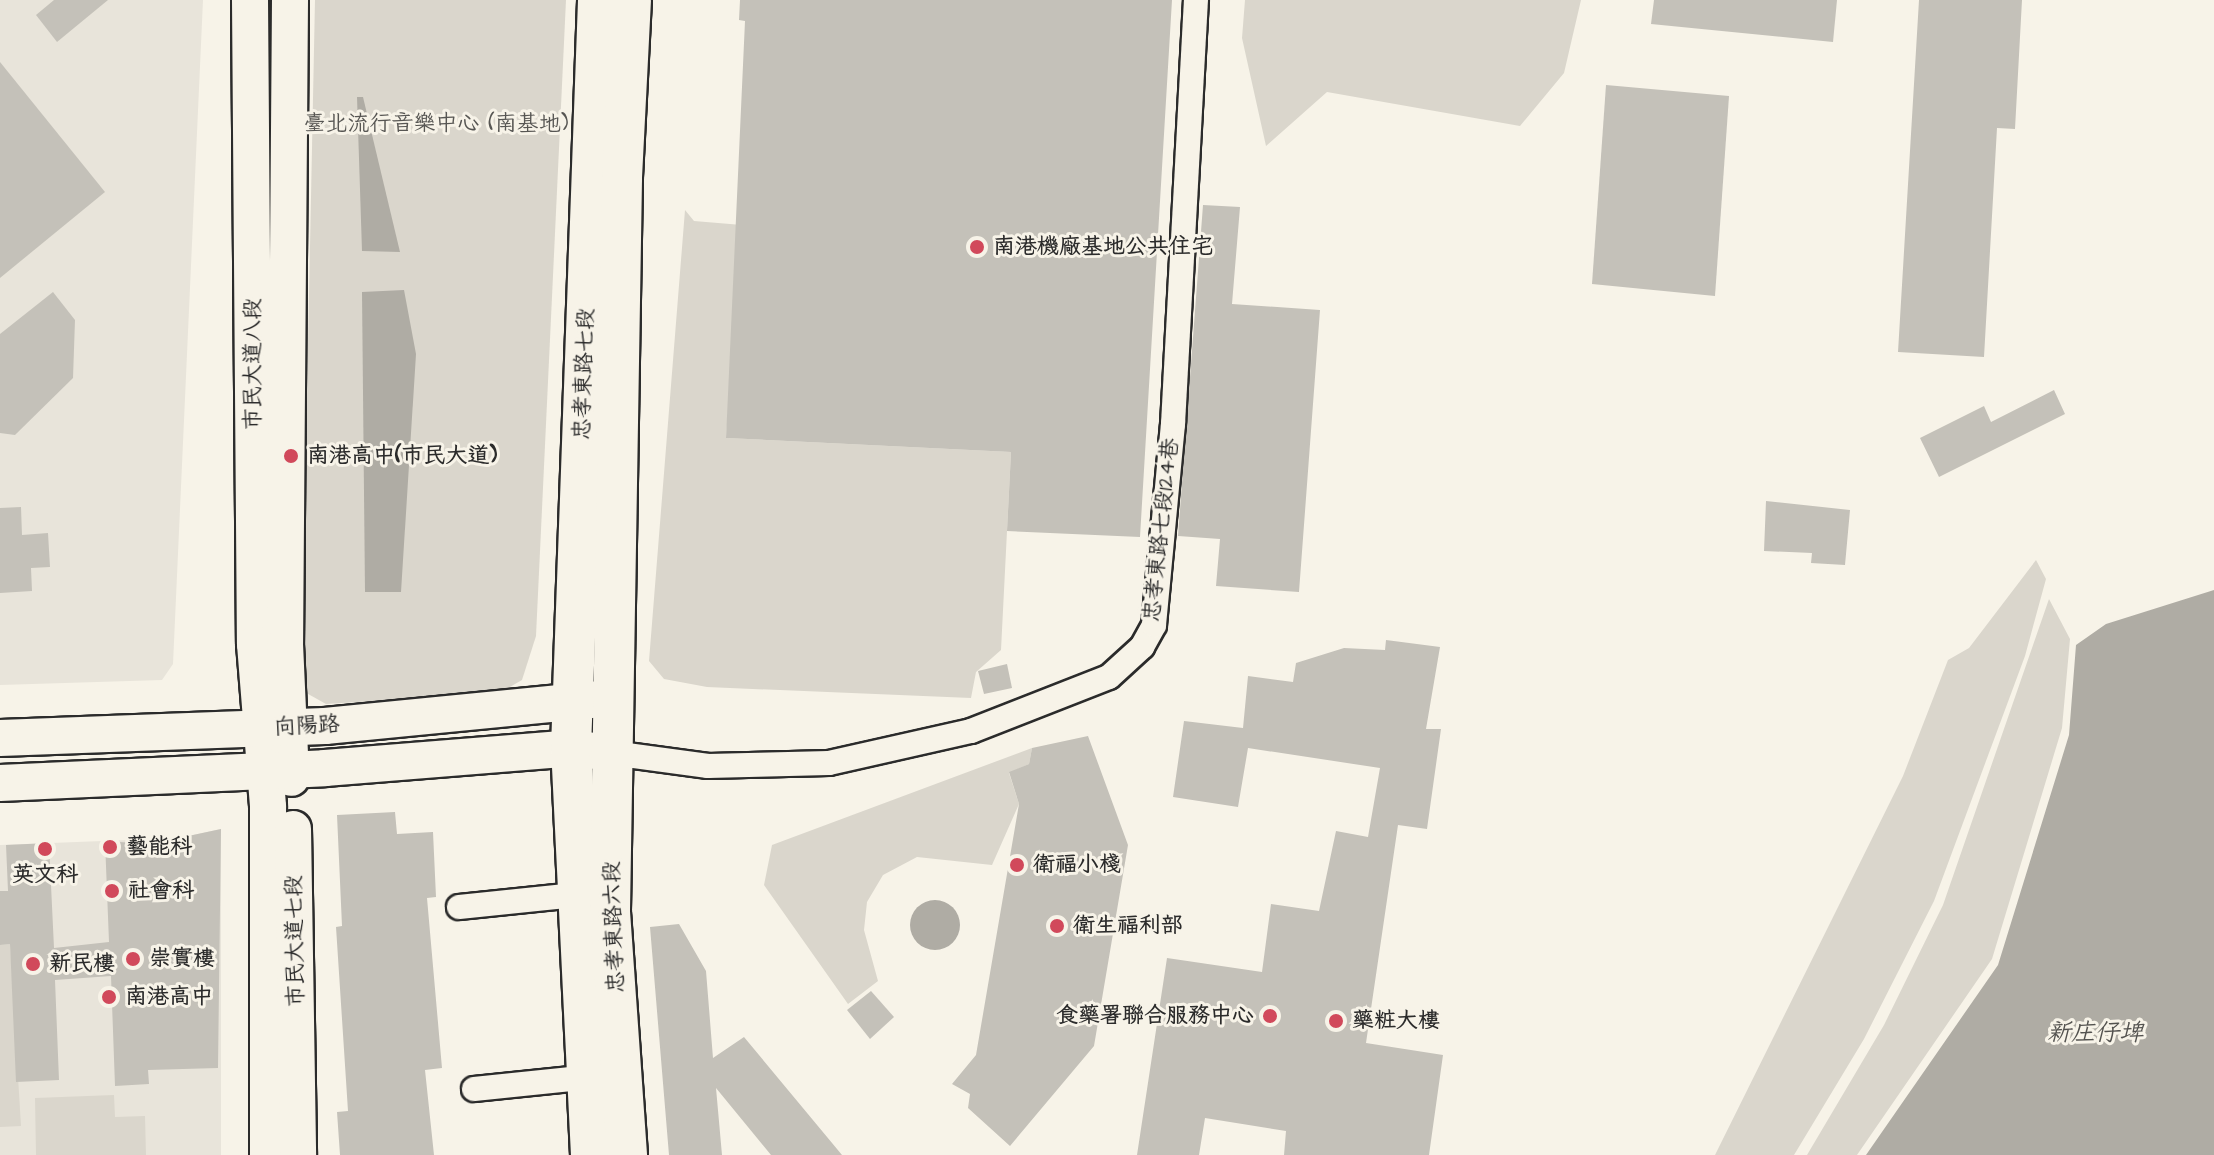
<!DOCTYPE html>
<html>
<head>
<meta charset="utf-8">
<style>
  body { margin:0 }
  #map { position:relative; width:2214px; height:1155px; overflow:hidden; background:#f7f3e8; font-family:"Architects Daughter","LXGW WenKai TC",sans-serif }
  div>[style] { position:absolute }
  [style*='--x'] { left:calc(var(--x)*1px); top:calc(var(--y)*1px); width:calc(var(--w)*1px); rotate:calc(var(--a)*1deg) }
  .built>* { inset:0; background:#e8e4da }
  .green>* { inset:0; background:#dad6cc }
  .water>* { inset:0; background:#afaca4 }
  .round { border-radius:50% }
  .building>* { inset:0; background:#c4c1b9 }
  .roads { filter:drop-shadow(2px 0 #2b2b2b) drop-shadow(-2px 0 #2b2b2b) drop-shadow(0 2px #2b2b2b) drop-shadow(0 -2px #2b2b2b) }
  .street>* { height:24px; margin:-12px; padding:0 12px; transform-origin:12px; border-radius:12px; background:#f7f3e8 }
  .secondary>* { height:36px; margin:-18px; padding:0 18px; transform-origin:18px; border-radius:18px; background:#f7f3e8 }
  .primary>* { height:40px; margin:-20px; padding:0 20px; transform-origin:20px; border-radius:20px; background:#f7f3e8 }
  .dots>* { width:22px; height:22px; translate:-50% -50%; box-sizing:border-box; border:4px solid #f7f3e8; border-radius:50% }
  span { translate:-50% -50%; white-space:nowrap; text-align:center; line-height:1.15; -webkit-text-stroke:6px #f7f3e8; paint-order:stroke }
  .park-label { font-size:22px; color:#575653 }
  .poi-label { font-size:22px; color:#2b2b2b; font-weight:700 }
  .left { translate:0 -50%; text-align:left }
  .right { translate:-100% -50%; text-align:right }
  .street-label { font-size:22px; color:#2b2b2b }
  .water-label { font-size:24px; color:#53524f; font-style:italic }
</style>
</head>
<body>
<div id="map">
  <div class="built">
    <div style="clip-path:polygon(0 0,203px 0,173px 664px,162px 680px,0 685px)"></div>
    <div style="clip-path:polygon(221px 829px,221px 1155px,0 1155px,0 845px,179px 838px)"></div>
  </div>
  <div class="green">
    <div style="clip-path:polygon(315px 0,566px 0,536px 636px,522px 680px,499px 693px,326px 704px,301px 690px)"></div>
    <div style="clip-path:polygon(1245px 0,1581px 0,1564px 73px,1520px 126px,1327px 92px,1266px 146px,1242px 38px)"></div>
    <div style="clip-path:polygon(685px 210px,694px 221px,742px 225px,726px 438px,1011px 452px,1001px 650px,976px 672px,971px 698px,707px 687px,664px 679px,649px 661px)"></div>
    <div style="clip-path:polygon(2036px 560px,2046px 579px,2025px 656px,1934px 901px,1864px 1039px,1794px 1155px,1715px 1155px,1903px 776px,1948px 660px,1969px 648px)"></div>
    <div style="clip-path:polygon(2049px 599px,2070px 639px,2062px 728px,1992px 959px,1857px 1155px,1807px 1155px,1884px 1025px,1943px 905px)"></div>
    <div style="clip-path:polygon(1032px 748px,1029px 764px,1009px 773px,1019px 804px,992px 865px,917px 857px,883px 875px,867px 902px,864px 930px,878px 981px,848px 1004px,764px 885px,772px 845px)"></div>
    <div style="clip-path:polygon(10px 944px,21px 1126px,0 1127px,0 945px)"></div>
    <div style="clip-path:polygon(114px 1095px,115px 1117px,145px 1116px,146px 1155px,36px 1155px,35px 1098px)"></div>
  </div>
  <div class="water">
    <div style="clip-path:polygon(357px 97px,363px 97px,400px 252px,362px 251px)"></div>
    <div style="clip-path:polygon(404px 290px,416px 354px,401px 592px,365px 592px,362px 292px)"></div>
    <div style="clip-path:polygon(2214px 590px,2214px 1155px,1866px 1155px,1998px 965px,2069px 735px,2076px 645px,2106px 624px)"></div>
    <div class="round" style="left:910px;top:900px;width:50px;height:50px"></div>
  </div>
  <div class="building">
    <div style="clip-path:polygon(54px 0,108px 0,57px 42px,36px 15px)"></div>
    <div style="clip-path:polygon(740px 0,1172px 0,1140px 537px,1007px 531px,1011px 452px,726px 438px,745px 21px,739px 20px)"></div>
    <div style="clip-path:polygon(1654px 0,1837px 0,1833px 42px,1651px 24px)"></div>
    <div style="clip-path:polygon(1919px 0,2022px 0,2015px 129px,1997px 128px,1984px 357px,1898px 352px)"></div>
    <div style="clip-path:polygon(0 62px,105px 192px,0 278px)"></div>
    <div style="clip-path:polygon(1606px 85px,1729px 96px,1715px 296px,1592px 284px)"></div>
    <div style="clip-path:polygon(1203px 205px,1240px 207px,1232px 304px,1320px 310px,1299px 592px,1216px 586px,1220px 539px,1178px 536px)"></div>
    <div style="clip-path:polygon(53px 292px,75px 320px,73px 378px,15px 435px,0 433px,0 334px)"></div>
    <div style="clip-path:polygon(2054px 390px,2065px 414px,1939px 477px,1920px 438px,1984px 406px,1991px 422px)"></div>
    <div style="clip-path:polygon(1766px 501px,1850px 510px,1845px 565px,1811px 563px,1812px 553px,1764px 551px)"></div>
    <div style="clip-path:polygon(21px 507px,22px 535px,48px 533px,50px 567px,31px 568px,32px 591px,0 593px,0 508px)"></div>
    <div style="clip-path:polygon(1386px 640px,1440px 647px,1426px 729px,1441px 729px,1427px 829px,1398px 825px,1366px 1043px,1443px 1055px,1429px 1155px,1284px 1155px,1286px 1131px,1205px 1118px,1199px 1155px,1137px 1155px,1167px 958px,1262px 972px,1271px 904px,1319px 911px,1336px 831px,1368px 837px,1380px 768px,1248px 748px,1238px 807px,1173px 797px,1184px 721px,1243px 728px,1248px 676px,1293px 682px,1296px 663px,1344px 648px,1385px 650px)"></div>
    <div style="clip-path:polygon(1007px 664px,1012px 688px,984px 694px,978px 671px)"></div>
    <div style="clip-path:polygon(1088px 736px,1128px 845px,1094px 1046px,1010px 1146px,968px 1108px,970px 1094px,952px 1084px,976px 1055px,1019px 804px,1009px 772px,1029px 764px,1032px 748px)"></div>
    <div style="clip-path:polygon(395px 812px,397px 834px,433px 832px,436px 897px,427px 898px,442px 1068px,425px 1070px,434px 1155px,340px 1155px,337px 1112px,348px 1111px,336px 927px,342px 926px,337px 815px)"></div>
    <div style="clip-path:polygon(221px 829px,218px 1068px,148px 1070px,149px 1084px,115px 1086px,111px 976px,55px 980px,59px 1080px,16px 1082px,10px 944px,0 945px,0 891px,8px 891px,6px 845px,49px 843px,54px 948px,109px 942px,105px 841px,151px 844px)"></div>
    <div style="clip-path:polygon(679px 924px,706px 971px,713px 1058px,744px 1037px,842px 1155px,771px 1155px,716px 1088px,722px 1155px,669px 1155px,650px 927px)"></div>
    <div style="clip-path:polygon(871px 991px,894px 1017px,870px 1039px,847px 1010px)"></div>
  </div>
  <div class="roads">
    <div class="street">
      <div style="--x:612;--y:753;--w:97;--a:7.7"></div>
      <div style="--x:708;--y:766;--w:121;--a:-1.4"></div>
      <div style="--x:829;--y:763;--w:146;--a:-12.7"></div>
      <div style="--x:971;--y:731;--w:148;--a:-21.4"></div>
      <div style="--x:1109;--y:677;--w:45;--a:-42.3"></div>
      <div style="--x:1142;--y:647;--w:25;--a:-61"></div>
      <div style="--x:1154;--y:625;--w:202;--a:-84.6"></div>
      <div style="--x:1173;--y:424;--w:425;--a:-86.9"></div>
      <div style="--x:459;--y:907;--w:117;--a:-5.9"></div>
      <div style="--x:474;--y:1089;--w:117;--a:-5.9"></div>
    </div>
    <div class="secondary">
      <div style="--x:250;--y:0;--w:644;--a:89.56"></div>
      <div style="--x:255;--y:644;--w:164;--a:85.4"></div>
      <div style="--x:268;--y:807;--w:348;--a:90"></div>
      <div style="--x:290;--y:0;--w:644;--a:90.44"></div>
      <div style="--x:285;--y:644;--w:134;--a:87.4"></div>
      <div style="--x:0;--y:738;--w:325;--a:-2.1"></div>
      <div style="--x:325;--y:726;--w:277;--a:-5.6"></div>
      <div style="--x:0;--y:783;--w:325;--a:-2.6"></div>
      <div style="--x:325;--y:768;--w:247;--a:-4.6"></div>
      <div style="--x:571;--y:748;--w:41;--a:7"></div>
      <div style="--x:293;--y:829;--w:326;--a:89.1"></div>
    </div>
    <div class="primary">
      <div style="--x:591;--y:1155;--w:407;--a:-92.8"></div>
      <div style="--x:571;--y:748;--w:748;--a:-87.93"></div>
      <div style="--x:627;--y:1155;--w:246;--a:-94"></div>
      <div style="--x:610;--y:910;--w:733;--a:-89.06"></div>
      <div style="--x:622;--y:177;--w:177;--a:-87.1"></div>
    </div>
  </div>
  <div class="dots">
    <div style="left:977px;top:247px;background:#d1495b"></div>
    <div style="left:291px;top:456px;background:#d1495b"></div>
    <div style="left:110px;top:847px;background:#d1495b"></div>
    <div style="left:45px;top:849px;background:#d1495b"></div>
    <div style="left:1017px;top:865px;background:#d1495b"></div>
    <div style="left:112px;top:891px;background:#d1495b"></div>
    <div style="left:1057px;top:926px;background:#d1495b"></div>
    <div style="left:133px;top:959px;background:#d1495b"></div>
    <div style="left:33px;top:964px;background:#d1495b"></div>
    <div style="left:109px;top:997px;background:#d1495b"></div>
    <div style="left:1270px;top:1016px;background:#d1495b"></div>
    <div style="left:1336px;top:1021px;background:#d1495b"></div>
  </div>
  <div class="park-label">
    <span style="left:436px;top:124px">臺北流行音樂中心 (南基地)</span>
  </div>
  <div class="poi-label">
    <span class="left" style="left:993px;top:247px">南港機廠基地公共住宅</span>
    <span class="left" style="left:307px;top:456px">南港高中(市民大道)</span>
    <span class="left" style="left:126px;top:847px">藝能科</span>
    <span class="left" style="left:1033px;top:865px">衛福小棧</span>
    <span style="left:45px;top:875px">英文科</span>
    <span class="left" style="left:128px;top:891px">社會科</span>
    <span class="left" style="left:1073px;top:926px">衛生福利部</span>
    <span class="left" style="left:149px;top:959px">崇實樓</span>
    <span class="left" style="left:49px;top:964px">新民樓</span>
    <span class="left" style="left:125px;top:997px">南港高中</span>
    <span class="right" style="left:1254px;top:1016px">食藥署聯合服務中心</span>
    <span class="left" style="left:1352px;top:1021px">藥粧大樓</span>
  </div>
  <div class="street-label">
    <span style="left:253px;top:364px;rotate:-90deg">市民大道八段</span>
    <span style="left:584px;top:374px;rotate:-88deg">忠孝東路七段</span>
    <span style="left:1161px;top:530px;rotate:-84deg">忠孝東路七段124巷</span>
    <span style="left:307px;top:726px;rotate:-3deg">向陽路</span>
    <span style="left:614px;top:927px;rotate:-92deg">忠孝東路六段</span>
    <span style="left:295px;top:941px;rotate:-91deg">市民大道七段</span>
  </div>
  <div class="water-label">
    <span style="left:2095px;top:1034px">新庄仔埤</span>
  </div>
</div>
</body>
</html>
